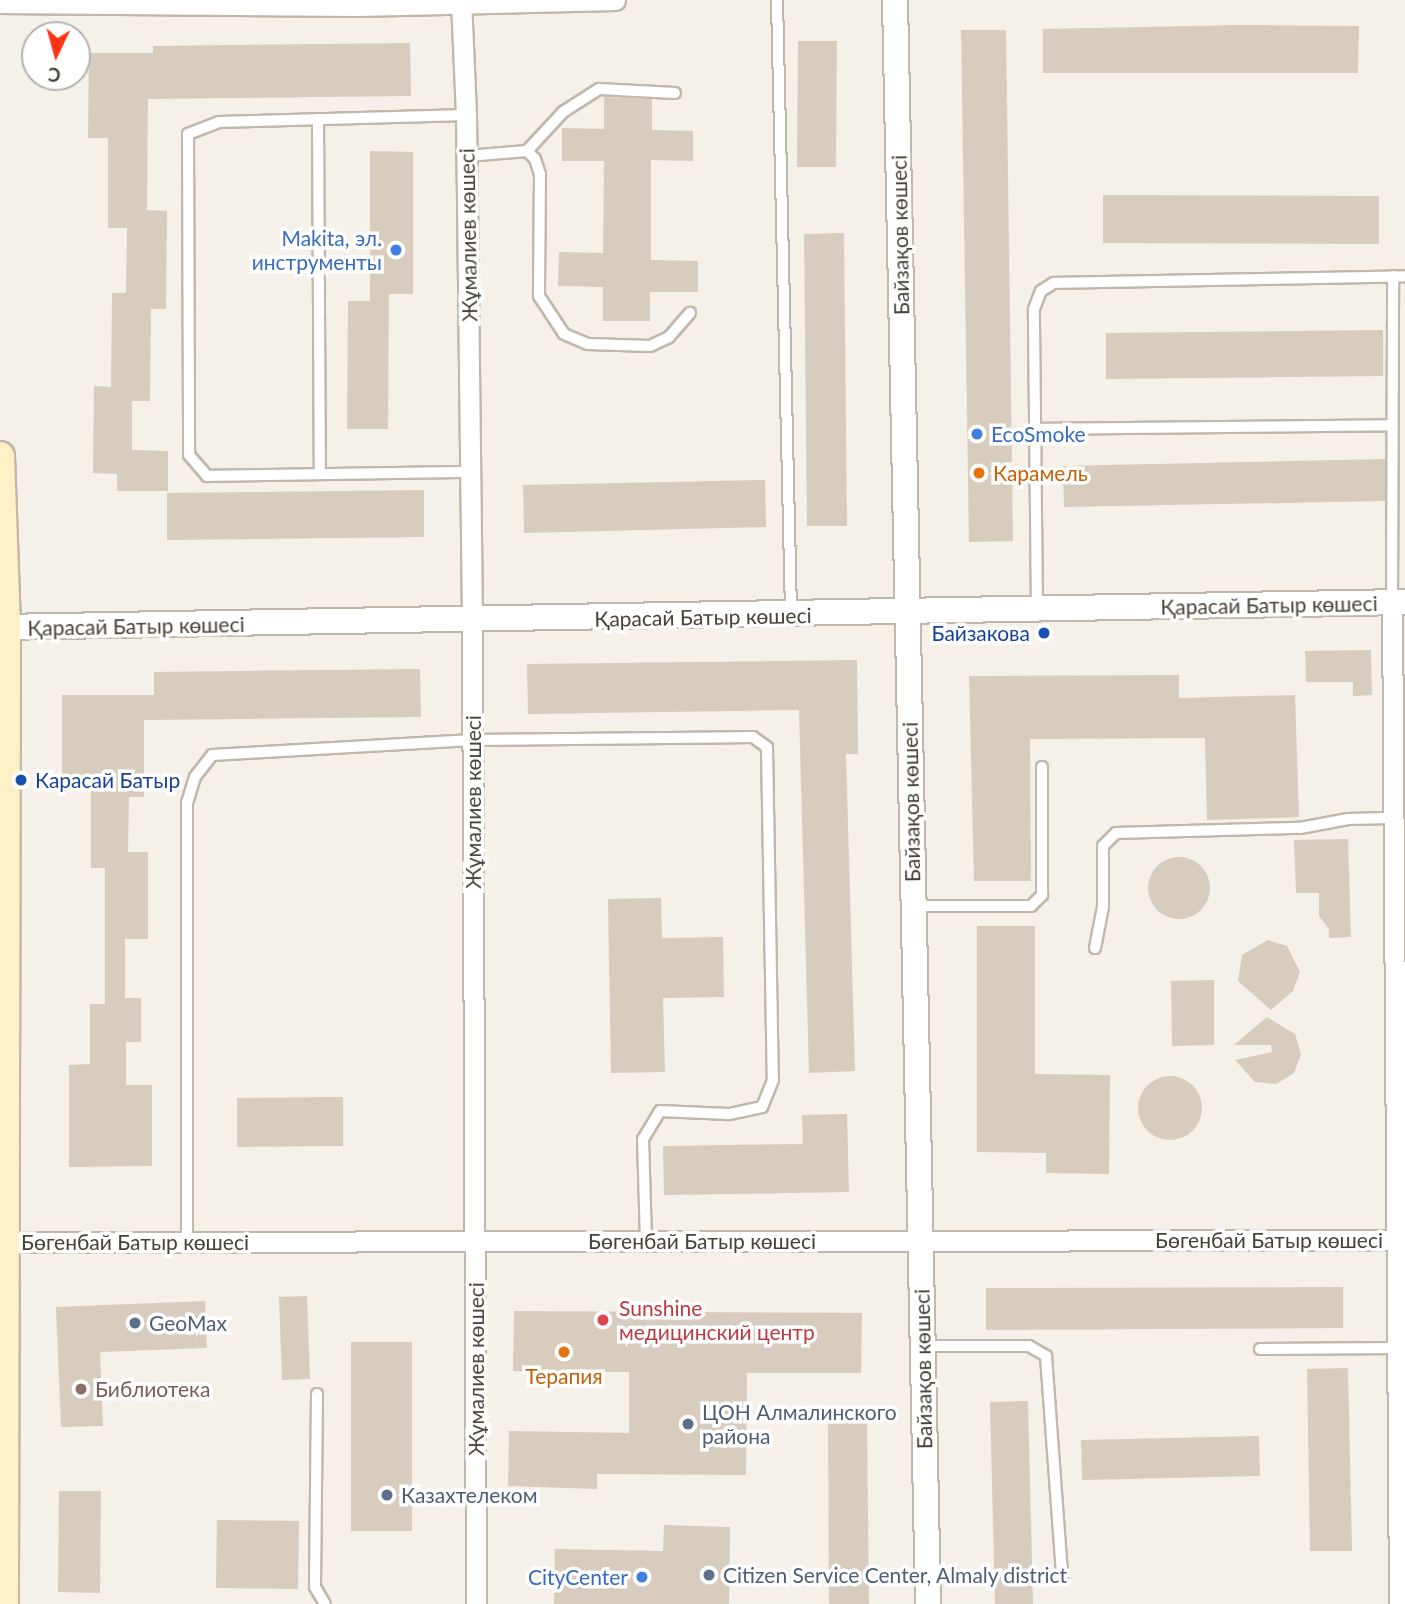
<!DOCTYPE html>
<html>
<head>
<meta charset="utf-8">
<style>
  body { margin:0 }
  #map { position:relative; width:1405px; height:1604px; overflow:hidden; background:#f5f0e8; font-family:Lato,sans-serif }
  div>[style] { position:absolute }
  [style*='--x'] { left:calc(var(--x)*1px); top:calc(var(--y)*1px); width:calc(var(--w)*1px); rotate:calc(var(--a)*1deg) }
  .building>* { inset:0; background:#d7ccbd }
  .round { border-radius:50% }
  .roads { filter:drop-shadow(2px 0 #c1b8aa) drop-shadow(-2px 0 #c1b8aa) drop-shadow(0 2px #c1b8aa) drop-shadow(0 -2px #c1b8aa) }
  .service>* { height:10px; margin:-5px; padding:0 5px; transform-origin:5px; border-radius:5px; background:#fff }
  .minor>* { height:19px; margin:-9.5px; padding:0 9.5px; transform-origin:9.5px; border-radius:9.5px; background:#fff }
  .tertiary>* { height:24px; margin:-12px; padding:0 12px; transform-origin:12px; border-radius:12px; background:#fff }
  .secondary>* { height:28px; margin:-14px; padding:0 14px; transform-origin:14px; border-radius:14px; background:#fff0c7 }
  .dots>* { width:19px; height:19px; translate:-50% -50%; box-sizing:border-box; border:4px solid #fff; border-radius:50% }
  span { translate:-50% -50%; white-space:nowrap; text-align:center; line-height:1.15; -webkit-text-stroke:7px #fff; paint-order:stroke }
  .street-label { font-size:21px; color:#484136 }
  .shop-label { font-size:21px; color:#366cbe }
  .right { translate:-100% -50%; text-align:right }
  .left { translate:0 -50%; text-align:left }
  .food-label { font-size:21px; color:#c56008 }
  .transit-label { font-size:21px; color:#164399 }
  .health-label { font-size:21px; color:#be3a42 }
  .service-label { font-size:21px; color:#4e5e75 }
  .education-label { font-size:21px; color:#785e54 }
  .north { position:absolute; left:21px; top:21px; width:70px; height:70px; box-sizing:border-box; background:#fff; border:2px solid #b6b3af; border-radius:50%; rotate:185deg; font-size:19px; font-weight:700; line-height:28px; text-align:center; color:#484136 }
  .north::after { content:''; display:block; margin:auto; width:24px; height:32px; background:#ff3314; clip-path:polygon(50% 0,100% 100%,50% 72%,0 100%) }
</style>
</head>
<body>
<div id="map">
  <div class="building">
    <div style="clip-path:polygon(1239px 25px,1359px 26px,1358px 73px,1043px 73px,1043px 29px)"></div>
    <div style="clip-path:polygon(961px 30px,1006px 30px,1013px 541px,969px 542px)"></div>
    <div style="clip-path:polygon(798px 41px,837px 41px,836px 167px,797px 167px)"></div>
    <div style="clip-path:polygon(410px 43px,411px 96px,148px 99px,147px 210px,167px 211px,166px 309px,151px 309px,150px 401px,132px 401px,132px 450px,168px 451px,168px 491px,117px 491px,117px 474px,93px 473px,94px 386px,111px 387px,112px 293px,126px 293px,127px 228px,108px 228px,108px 138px,88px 138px,89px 53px,153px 53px,153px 46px)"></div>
    <div style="clip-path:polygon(604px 97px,652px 99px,652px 130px,693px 131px,693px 161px,651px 160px,651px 260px,698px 261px,698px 292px,650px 292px,650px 321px,603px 321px,603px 287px,558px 286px,559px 252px,603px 253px,604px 161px,562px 161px,562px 128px,604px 129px)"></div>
    <div style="clip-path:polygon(370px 151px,413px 152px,413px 294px,389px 294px,388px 429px,347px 429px,348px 301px,370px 301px)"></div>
    <div style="clip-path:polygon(1103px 195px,1379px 196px,1379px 244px,1103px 243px)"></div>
    <div style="clip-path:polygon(844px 233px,847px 526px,807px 526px,804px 234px)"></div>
    <div style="clip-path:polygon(1383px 330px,1383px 376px,1106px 379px,1106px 333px)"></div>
    <div style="clip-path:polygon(1385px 459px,1385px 501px,1064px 507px,1063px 466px)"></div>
    <div style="clip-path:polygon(765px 480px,766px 527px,524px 533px,523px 485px)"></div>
    <div style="clip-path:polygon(424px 490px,424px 537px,167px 540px,167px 493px)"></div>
    <div style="clip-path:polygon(1371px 650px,1372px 695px,1353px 696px,1353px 682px,1306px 682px,1305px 651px)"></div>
    <div style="clip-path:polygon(857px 660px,858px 754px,846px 754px,855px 1071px,809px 1073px,799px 710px,528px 714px,527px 664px)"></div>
    <div style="clip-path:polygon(420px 669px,421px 717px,144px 720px,144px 797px,129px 797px,128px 852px,148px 852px,148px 939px,125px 939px,125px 998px,141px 998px,141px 1042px,126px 1042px,126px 1085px,152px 1085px,152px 1166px,69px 1167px,69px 1065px,90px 1064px,90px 1004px,105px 1004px,105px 868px,91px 868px,91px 785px,62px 785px,62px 695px,154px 695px,154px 672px)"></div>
    <div style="clip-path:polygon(1179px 675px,1179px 698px,1295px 695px,1299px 817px,1207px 820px,1205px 738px,1030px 739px,1031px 881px,974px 881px,969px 676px)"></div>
    <div style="clip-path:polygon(1348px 839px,1351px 937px,1329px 938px,1329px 929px,1319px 916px,1319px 893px,1296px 893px,1294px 840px)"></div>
    <div class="round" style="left:1148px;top:857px;width:62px;height:62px"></div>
    <div style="clip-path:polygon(661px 898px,662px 938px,723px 937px,724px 997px,663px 998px,665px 1072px,611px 1073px,608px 899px)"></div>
    <div style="clip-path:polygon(977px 926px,1035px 926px,1035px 1074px,1110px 1075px,1109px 1174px,1046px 1173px,1046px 1153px,977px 1152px)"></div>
    <div style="clip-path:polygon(1268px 940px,1287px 946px,1300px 972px,1293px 991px,1271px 1010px,1238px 981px,1242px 955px)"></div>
    <div style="clip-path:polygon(1214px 980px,1214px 1045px,1172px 1046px,1171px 981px)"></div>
    <div style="clip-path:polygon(1267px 1017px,1295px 1034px,1301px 1054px,1294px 1073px,1276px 1084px,1255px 1082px,1235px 1060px,1272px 1052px,1271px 1045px,1234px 1045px)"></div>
    <div class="round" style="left:1138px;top:1076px;width:64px;height:64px"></div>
    <div style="clip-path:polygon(343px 1097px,343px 1146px,237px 1147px,237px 1098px)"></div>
    <div style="clip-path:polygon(847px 1114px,849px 1192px,664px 1195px,663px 1146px,803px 1144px,802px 1115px)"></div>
    <div style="clip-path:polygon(1343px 1287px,1343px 1328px,986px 1330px,986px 1288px)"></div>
    <div style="clip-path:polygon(307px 1296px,310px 1379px,282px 1380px,279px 1297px)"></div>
    <div style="clip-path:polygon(205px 1301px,207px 1348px,100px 1352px,103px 1426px,61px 1427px,56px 1307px)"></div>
    <div style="clip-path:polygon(514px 1311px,862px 1313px,861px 1373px,747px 1373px,746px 1475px,597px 1474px,597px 1489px,508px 1486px,509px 1431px,629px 1433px,629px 1372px,513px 1371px)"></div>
    <div style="clip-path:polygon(351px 1342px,412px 1342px,412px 1531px,351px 1531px)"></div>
    <div style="clip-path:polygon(1348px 1368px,1352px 1551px,1310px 1551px,1307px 1369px)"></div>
    <div style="clip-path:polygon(1028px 1401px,1033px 1604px,995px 1604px,990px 1402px)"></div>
    <div style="clip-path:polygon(828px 1420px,867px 1420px,869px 1604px,829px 1604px)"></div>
    <div style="clip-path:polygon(1259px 1436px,1260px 1476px,1082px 1480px,1081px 1440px)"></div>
    <div style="clip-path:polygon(59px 1491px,101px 1491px,100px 1593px,58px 1592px)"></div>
    <div style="clip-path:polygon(217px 1520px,299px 1521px,298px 1589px,216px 1588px)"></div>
    <div style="clip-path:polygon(664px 1525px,730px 1527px,729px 1604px,554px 1604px,555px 1549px,663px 1551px)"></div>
  </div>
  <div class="roads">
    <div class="service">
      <div style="--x:777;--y:0;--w:611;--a:88.69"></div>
      <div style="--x:466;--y:115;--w:247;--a:178.4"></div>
      <div style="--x:219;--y:122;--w:33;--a:159"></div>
      <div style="--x:188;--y:134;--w:321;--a:89.8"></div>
      <div style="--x:189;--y:455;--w:28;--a:49"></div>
      <div style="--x:207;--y:476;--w:263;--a:-0.9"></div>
      <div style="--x:318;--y:119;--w:355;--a:89.7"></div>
      <div style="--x:527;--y:151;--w:53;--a:-47.3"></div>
      <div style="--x:563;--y:112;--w:43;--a:-32.6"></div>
      <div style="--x:599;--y:89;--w:76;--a:3"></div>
      <div style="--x:467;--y:156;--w:60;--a:-4.8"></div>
      <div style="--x:527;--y:151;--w:11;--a:45"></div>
      <div style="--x:535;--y:159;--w:16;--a:72"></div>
      <div style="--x:540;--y:174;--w:122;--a:90.5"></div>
      <div style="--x:539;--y:296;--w:45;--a:56.7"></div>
      <div style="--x:564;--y:334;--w:26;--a:23"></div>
      <div style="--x:588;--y:344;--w:62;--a:1.8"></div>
      <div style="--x:650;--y:346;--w:21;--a:-25"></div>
      <div style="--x:669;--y:337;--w:32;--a:-49"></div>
      <div style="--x:1034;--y:429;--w:358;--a:-0.6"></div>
      <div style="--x:1392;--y:602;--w:326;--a:-89.8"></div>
      <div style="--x:1037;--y:609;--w:300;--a:-90.6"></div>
      <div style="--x:1034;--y:309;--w:19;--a:-69"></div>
      <div style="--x:1041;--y:291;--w:15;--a:-32"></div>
      <div style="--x:1054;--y:283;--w:351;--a:-1.1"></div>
      <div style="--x:913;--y:906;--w:118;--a:0"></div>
      <div style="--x:1031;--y:906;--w:16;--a:-45"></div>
      <div style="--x:1042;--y:895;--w:128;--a:-90"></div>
      <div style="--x:1095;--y:948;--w:42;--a:-79"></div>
      <div style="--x:1103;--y:907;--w:61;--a:-90"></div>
      <div style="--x:1103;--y:846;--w:18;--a:-45"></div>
      <div style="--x:1116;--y:833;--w:184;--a:-1.6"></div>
      <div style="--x:1300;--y:828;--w:49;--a:-10.6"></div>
      <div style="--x:1348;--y:819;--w:42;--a:-1.4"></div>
      <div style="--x:187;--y:1242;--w:439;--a:-90"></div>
      <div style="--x:187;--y:803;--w:27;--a:-73"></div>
      <div style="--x:195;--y:777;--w:28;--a:-52"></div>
      <div style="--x:212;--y:755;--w:261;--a:-3.3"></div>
      <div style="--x:473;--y:740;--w:280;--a:-0.6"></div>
      <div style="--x:753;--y:737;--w:17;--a:36"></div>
      <div style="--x:767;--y:747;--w:333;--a:89"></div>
      <div style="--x:773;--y:1080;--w:29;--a:112"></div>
      <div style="--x:762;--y:1107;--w:35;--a:168"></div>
      <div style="--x:728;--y:1114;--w:68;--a:-177.5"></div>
      <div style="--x:660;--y:1111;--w:33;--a:121"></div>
      <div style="--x:643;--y:1139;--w:102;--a:88.3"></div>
      <div style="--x:923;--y:1346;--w:106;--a:0"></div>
      <div style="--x:1029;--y:1346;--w:20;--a:30"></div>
      <div style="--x:1046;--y:1356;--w:220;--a:85.8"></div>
      <div style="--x:1260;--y:1349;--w:136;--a:-0.4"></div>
      <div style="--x:317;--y:1394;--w:193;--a:90.6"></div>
      <div style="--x:315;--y:1587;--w:20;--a:60"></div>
    </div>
    <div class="minor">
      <div style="--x:461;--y:0;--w:115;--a:87.5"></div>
      <div style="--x:466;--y:115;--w:507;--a:89.32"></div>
      <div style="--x:472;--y:622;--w:982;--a:89.77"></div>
      <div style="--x:0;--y:3;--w:356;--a:0.5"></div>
      <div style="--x:356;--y:6;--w:259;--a:-1.3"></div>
      <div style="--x:1392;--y:602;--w:1002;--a:89.6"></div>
      <div style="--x:0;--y:1242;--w:1405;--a:-0.08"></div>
    </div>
    <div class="tertiary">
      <div style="--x:895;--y:0;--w:1604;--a:88.82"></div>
      <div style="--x:0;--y:627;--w:1405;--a:-1.02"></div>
    </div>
    <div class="secondary">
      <div style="--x:0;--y:456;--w:171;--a:88"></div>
      <div style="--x:6;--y:627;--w:977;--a:90.12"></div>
    </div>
  </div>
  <div class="dots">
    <div style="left:396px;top:250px;background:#3f7fe0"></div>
    <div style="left:977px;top:434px;background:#3f7fe0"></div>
    <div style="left:979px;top:473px;background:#e8710a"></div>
    <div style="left:1044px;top:633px;background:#1a4fb4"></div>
    <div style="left:21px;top:780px;background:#1a4fb4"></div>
    <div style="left:603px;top:1320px;background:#e0444e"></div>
    <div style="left:135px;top:1323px;background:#5c6f8a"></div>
    <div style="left:564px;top:1352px;background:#e8710a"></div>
    <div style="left:81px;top:1389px;background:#8d6e63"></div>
    <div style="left:688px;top:1424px;background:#5c6f8a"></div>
    <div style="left:387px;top:1495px;background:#5c6f8a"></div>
    <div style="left:709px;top:1575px;background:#5c6f8a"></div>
    <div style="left:642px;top:1577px;background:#3f7fe0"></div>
  </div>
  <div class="street-label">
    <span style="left:468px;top:235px;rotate:-91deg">Жұмалиев көшесі</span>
    <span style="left:900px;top:235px;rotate:-91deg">Байзақов көшесі</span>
    <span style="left:1269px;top:605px;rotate:-1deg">Қарасай Батыр көшесі</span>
    <span style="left:703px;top:617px;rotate:-1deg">Қарасай Батыр көшесі</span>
    <span style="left:136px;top:626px;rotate:-1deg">Қарасай Батыр көшесі</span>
    <span style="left:473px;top:802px;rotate:-90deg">Жұмалиев көшесі</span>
    <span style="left:911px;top:802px;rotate:-91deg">Байзақов көшесі</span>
    <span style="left:1269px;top:1240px">Бөгенбай Батыр көшесі</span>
    <span style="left:702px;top:1241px">Бөгенбай Батыр көшесі</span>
    <span style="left:135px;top:1242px">Бөгенбай Батыр көшесі</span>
    <span style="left:476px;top:1369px;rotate:-90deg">Жұмалиев көшесі</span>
    <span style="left:923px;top:1369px;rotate:-91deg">Байзақов көшесі</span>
  </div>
  <div class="shop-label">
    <span class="right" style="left:382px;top:250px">Makita, эл.<br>инструменты</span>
    <span class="left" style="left:991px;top:434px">EcoSmoke</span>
    <span class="right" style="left:628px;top:1577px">CityCenter</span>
  </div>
  <div class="food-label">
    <span class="left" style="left:993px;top:473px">Карамель</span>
    <span style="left:564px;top:1376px">Терапия</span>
  </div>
  <div class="transit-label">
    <span class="right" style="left:1030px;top:633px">Байзакова</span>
    <span class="left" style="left:35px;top:780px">Карасай Батыр</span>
  </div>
  <div class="health-label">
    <span class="left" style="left:619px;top:1320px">Sunshine<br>медицинский центр</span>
  </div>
  <div class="service-label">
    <span class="left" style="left:149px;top:1323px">GeoMax</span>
    <span class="left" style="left:702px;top:1424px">ЦОН Алмалинского<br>района</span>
    <span class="left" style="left:401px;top:1495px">Казахтелеком</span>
    <span class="left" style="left:723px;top:1575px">Citizen Service Center, Almaly district</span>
  </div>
  <div class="education-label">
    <span class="left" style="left:95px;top:1389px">Библиотека</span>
  </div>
  <div class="north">С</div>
</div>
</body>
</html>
